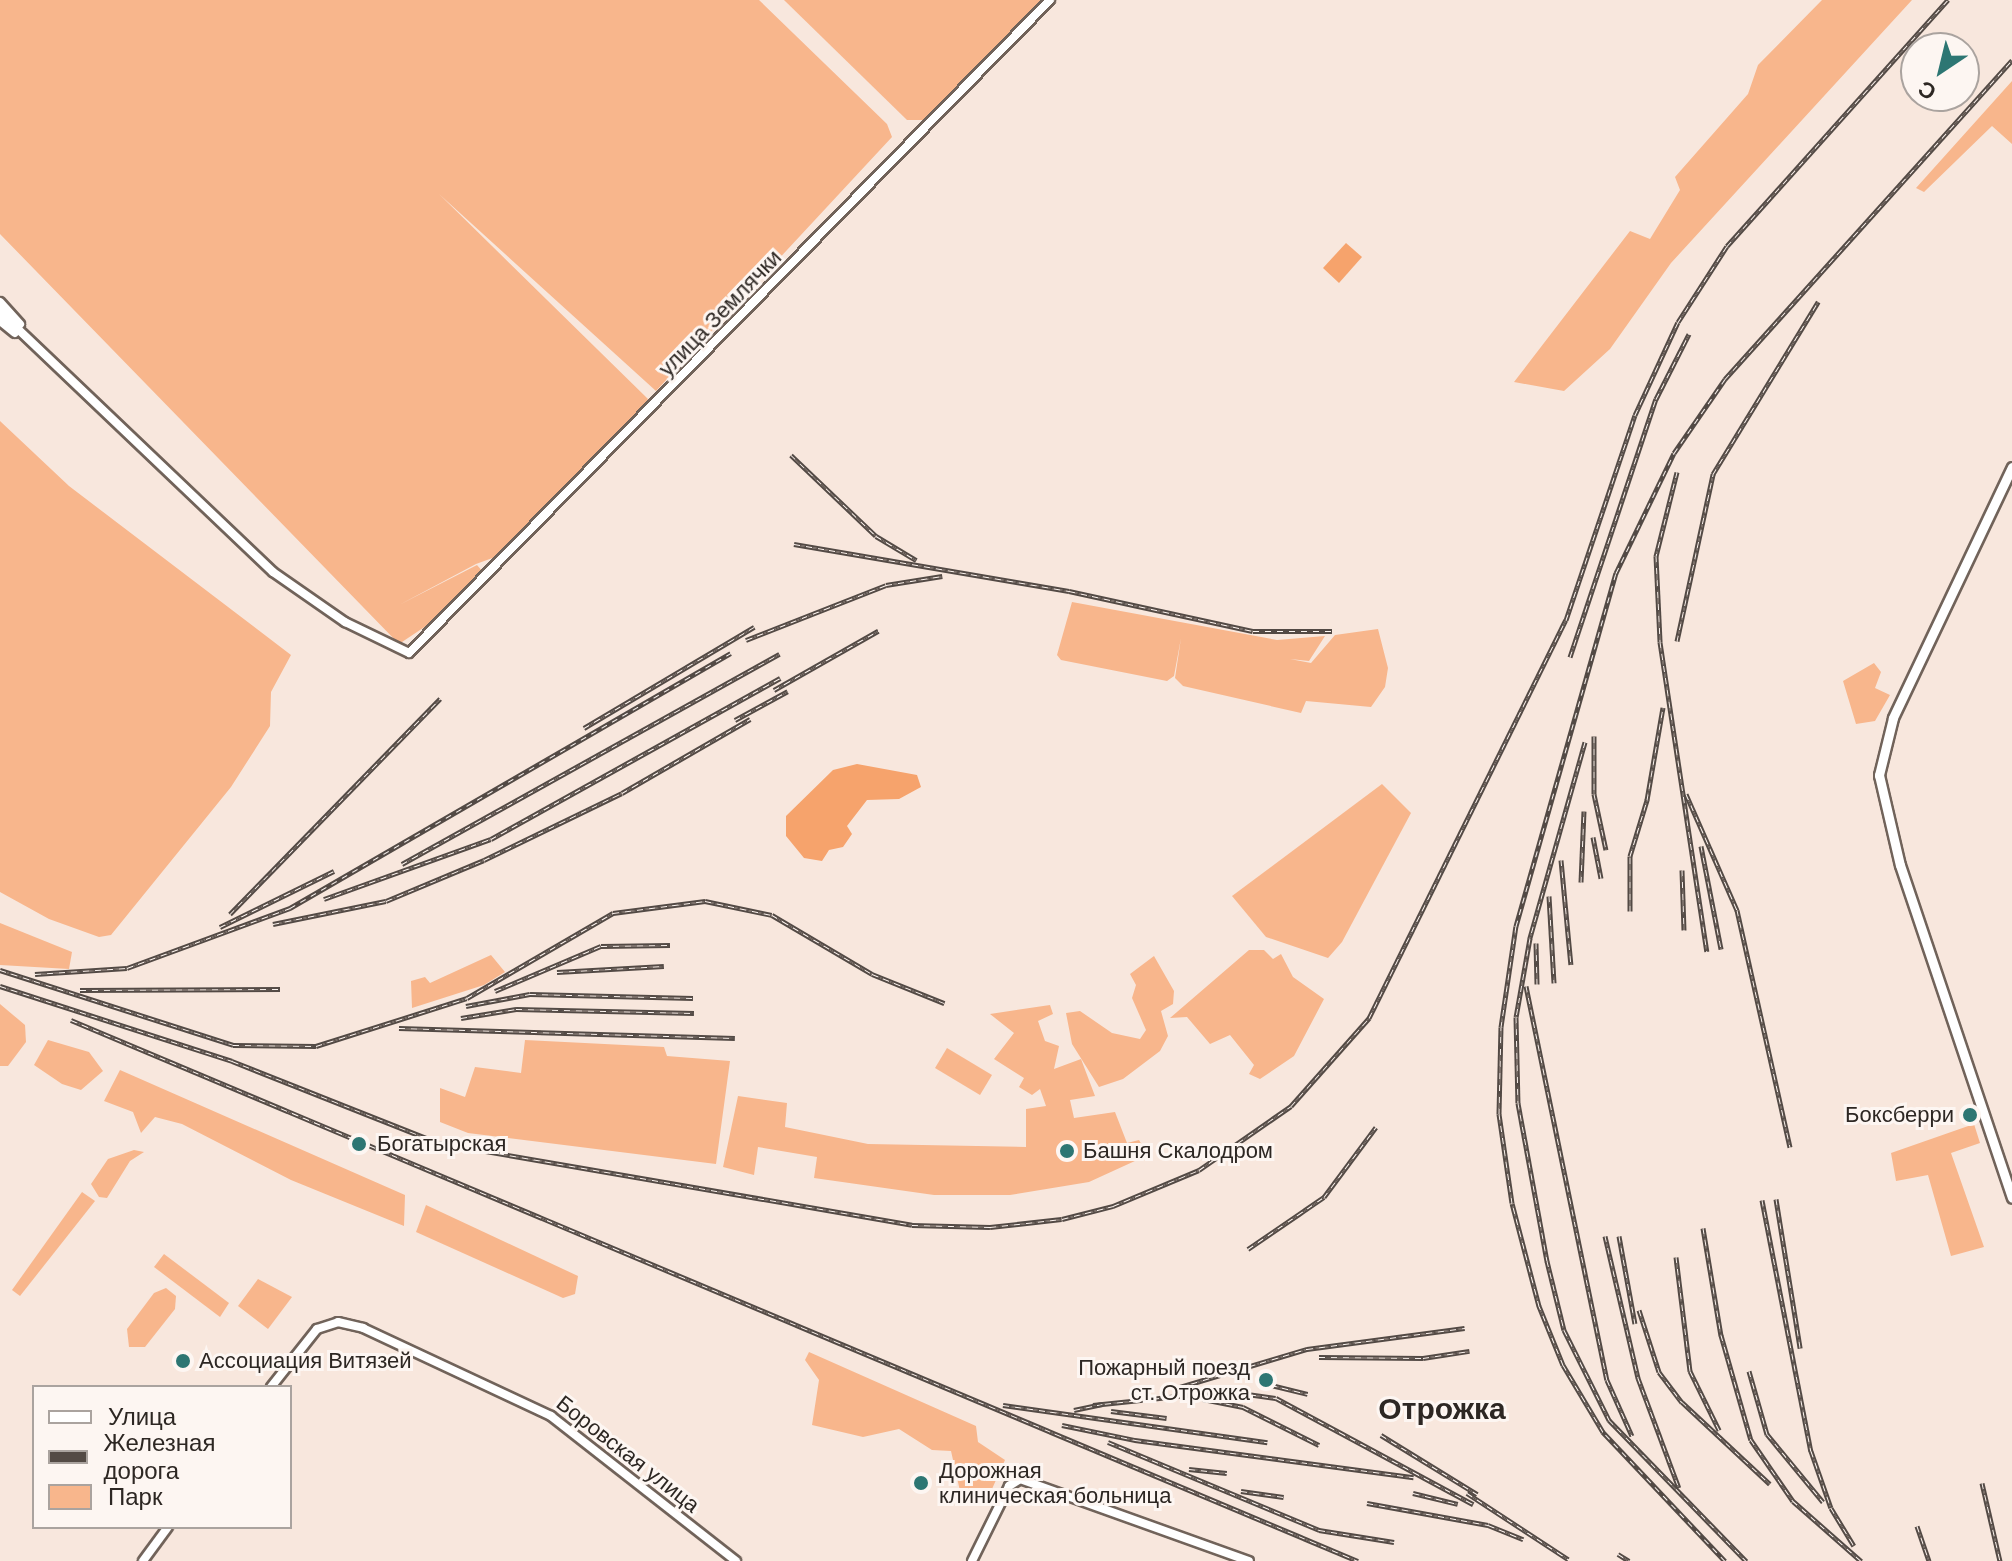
<!DOCTYPE html>
<html>
<head>
<meta charset="utf-8">
<style>
  body { margin:0 }
  #map { position:relative; width:2012px; height:1561px; overflow:hidden; background:#f8e7dd; font-family:Helvetica,sans-serif }
  div>[style] { position:absolute }
  [style*='--x'] { left:calc(var(--x)*1px); top:calc(var(--y)*1px); width:calc(var(--w)*1px); rotate:calc(var(--a)*1deg) }
  .green>* { inset:0; background:#f8b68c }
  .water>* { inset:0; background:#f6a36c }
  .roads { filter:drop-shadow(2px 0 #71635a) drop-shadow(-2px 0 #71635a) drop-shadow(0 2px #71635a) drop-shadow(0 -2px #71635a) }
  .tertiary>* { height:8px; margin:-4px; padding:0 4px; transform-origin:4px; border-radius:4px; background:#fff }
  .secondary>* { height:9px; margin:-4.5px; padding:0 4.5px; transform-origin:4.5px; border-radius:4.5px; background:#fff }
  .rail>* { height:5px; margin-top:-2.5px; transform-origin:0; background:repeating-linear-gradient(90deg,#fdf6f2 0 6px,#534a45 0 12px); box-sizing:border-box; border-block:2px solid #534a45 }
  .dots>* { width:22px; height:22px; translate:-50% -50%; box-sizing:border-box; border:4px solid #fdf6f2; border-radius:50% }
  span { translate:-50% -50%; white-space:nowrap; text-align:center; line-height:1.15; -webkit-text-stroke:6px #fdf6f2; paint-order:stroke }
  .street-label { font-size:22px; color:#2d2723 }
  .poi-label { font-size:22px; color:#2d2723 }
  .right { translate:-100% -50%; text-align:right }
  .left { translate:0 -50%; text-align:left }
  .district-label { font-size:30px; color:#2d2723; font-weight:700 }
  .legend { position:absolute; left:32px; top:1385px; width:260px; height:144px; box-sizing:border-box; background:#fdf6f2; border:2px solid #aaa39f; margin:0; padding:10px 14px; list-style:none; font-size:24px; color:#2d2723 }
  .legend li { display:flex; align-items:center; gap:16px; height:40px }
  .legend b { width:40px; border:2px solid #aaa39f }
  .north { position:absolute; left:1900px; top:32px; width:80px; height:80px; box-sizing:border-box; background:#fdf6f2; border:2px solid #aaa39f; border-radius:50%; rotate:215deg; font-size:22px; font-weight:700; line-height:32px; text-align:center; color:#2d2723 }
  .north::after { content:''; display:block; margin:auto; width:28px; height:36px; background:#2d7673; clip-path:polygon(50% 0,100% 100%,50% 72%,0 100%) }
</style>
</head>
<body>
<div id="map">
  <div class="green">
    <div style="clip-path:polygon(0 0,759px 0,887px 124px,892px 137px,656px 391px,439px 194px,648px 399px,632px 424px,498px 556px,476px 564px,399px 605px,477px 565px,483px 572px,438px 618px,399px 644px,0 234px)"></div>
    <div style="clip-path:polygon(784px 0,1042px 0,925px 120px,907px 120px)"></div>
    <div style="clip-path:polygon(1822px 0,1912px 0,1671px 263px,1610px 349px,1564px 391px,1514px 382px,1630px 231px,1650px 239px,1680px 190px,1675px 177px,1748px 94px,1758px 65px)"></div>
    <div style="clip-path:polygon(2012px 81px,2012px 144px,1992px 126px,1924px 192px,1916px 188px)"></div>
    <div style="clip-path:polygon(0 421px,69px 486px,291px 655px,271px 692px,270px 726px,231px 787px,111px 935px,99px 937px,49px 919px,0 892px)"></div>
    <div style="clip-path:polygon(1072px 602px,1277px 640px,1325px 636px,1309px 661px,1290px 659px,1311px 663px,1335px 635px,1378px 629px,1388px 668px,1385px 687px,1371px 707px,1306px 701px,1301px 713px,1183px 686px,1175px 678px,1181px 638px,1174px 676px,1167px 681px,1061px 660px,1057px 655px)"></div>
    <div style="clip-path:polygon(1874px 663px,1881px 672px,1875px 688px,1890px 695px,1875px 721px,1856px 724px,1843px 681px)"></div>
    <div style="clip-path:polygon(1382px 784px,1411px 813px,1342px 942px,1328px 958px,1266px 937px,1232px 896px)"></div>
    <div style="clip-path:polygon(0 923px,72px 952px,69px 969px,0 965px)"></div>
    <div style="clip-path:polygon(1249px 950px,1264px 950px,1273px 959px,1281px 954px,1293px 977px,1324px 999px,1294px 1056px,1260px 1079px,1249px 1074px,1254px 1065px,1230px 1035px,1210px 1044px,1187px 1017px,1170px 1018px)"></div>
    <div style="clip-path:polygon(491px 955px,505px 972px,484px 985px,412px 1008px,411px 981px,425px 977px,430px 983px)"></div>
    <div style="clip-path:polygon(1154px 956px,1174px 991px,1173px 1004px,1161px 1011px,1168px 1036px,1160px 1051px,1123px 1079px,1099px 1087px,1072px 1044px,1066px 1013px,1080px 1011px,1112px 1033px,1140px 1039px,1146px 1030px,1132px 998px,1136px 985px,1130px 974px)"></div>
    <div style="clip-path:polygon(0 1004px,25px 1025px,26px 1042px,8px 1066px,0 1066px)"></div>
    <div style="clip-path:polygon(1050px 1005px,1053px 1014px,1038px 1021px,1045px 1041px,1059px 1046px,1054px 1069px,1081px 1059px,1095px 1096px,1070px 1100px,1074px 1118px,1115px 1112px,1127px 1143px,1139px 1140px,1148px 1155px,1089px 1182px,1010px 1195px,934px 1195px,814px 1178px,817px 1157px,758px 1147px,754px 1175px,723px 1167px,738px 1096px,787px 1103px,785px 1127px,868px 1144px,1026px 1147px,1026px 1109px,1046px 1106px,1040px 1089px,1032px 1095px,1019px 1087px,1024px 1078px,994px 1059px,1014px 1033px,990px 1014px)"></div>
    <div style="clip-path:polygon(48px 1040px,89px 1052px,103px 1071px,81px 1090px,62px 1084px,34px 1065px)"></div>
    <div style="clip-path:polygon(525px 1040px,664px 1047px,667px 1056px,730px 1061px,716px 1164px,468px 1133px,440px 1122px,440px 1088px,465px 1097px,475px 1067px,521px 1073px)"></div>
    <div style="clip-path:polygon(947px 1048px,992px 1075px,980px 1095px,935px 1068px)"></div>
    <div style="clip-path:polygon(120px 1070px,405px 1195px,404px 1226px,291px 1180px,182px 1124px,155px 1117px,141px 1133px,133px 1112px,104px 1101px)"></div>
    <div style="clip-path:polygon(1974px 1124px,1980px 1143px,1951px 1153px,1984px 1247px,1951px 1256px,1928px 1175px,1896px 1181px,1891px 1153px)"></div>
    <div style="clip-path:polygon(134px 1150px,144px 1152px,130px 1161px,107px 1198px,99px 1197px,91px 1184px,108px 1159px)"></div>
    <div style="clip-path:polygon(82px 1192px,95px 1201px,20px 1296px,12px 1290px)"></div>
    <div style="clip-path:polygon(426px 1205px,578px 1276px,575px 1294px,563px 1298px,416px 1232px)"></div>
    <div style="clip-path:polygon(164px 1254px,229px 1303px,220px 1317px,154px 1267px)"></div>
    <div style="clip-path:polygon(258px 1279px,292px 1297px,268px 1329px,238px 1306px)"></div>
    <div style="clip-path:polygon(166px 1288px,176px 1296px,175px 1309px,145px 1347px,129px 1347px,127px 1329px,154px 1293px)"></div>
    <div style="clip-path:polygon(809px 1352px,976px 1426px,978px 1442px,1005px 1460px,992px 1489px,977px 1498px,960px 1491px,951px 1451px,932px 1450px,899px 1429px,863px 1437px,812px 1425px,819px 1380px,805px 1360px)"></div>
  </div>
  <div class="water">
    <div style="clip-path:polygon(1346px 243px,1362px 257px,1339px 283px,1323px 268px)"></div>
    <div style="clip-path:polygon(857px 764px,917px 775px,921px 787px,899px 799px,867px 800px,847px 826px,852px 834px,843px 847px,829px 850px,822px 861px,804px 858px,786px 836px,786px 816px,833px 770px)"></div>
  </div>
  <div class="roads">
    <div class="tertiary">
      <div style="--x:0;--y:302;--w:30;--a:48"></div>
      <div style="--x:0;--y:312;--w:377;--a:43.6"></div>
      <div style="--x:273;--y:572;--w:88;--a:34.8"></div>
      <div style="--x:345;--y:622;--w:71;--a:25.8"></div>
      <div style="--x:409;--y:653;--w:915;--a:-45.53"></div>
      <div style="--x:0;--y:321;--w:19;--a:39"></div>
      <div style="--x:271;--y:1387;--w:74;--a:-51.6"></div>
      <div style="--x:317;--y:1329;--w:22;--a:-18"></div>
      <div style="--x:338;--y:1322;--w:26;--a:13"></div>
      <div style="--x:363;--y:1328;--w:208;--a:25.1"></div>
      <div style="--x:551;--y:1416;--w:235;--a:38.1"></div>
      <div style="--x:143;--y:1561;--w:42;--a:-53.7"></div>
      <div style="--x:972;--y:1561;--w:84;--a:-63.7"></div>
      <div style="--x:1009;--y:1486;--w:13;--a:-32"></div>
      <div style="--x:1020;--y:1479;--w:243;--a:19.7"></div>
    </div>
    <div class="secondary">
      <div style="--x:2012;--y:467;--w:278;--a:115.4"></div>
      <div style="--x:1893;--y:718;--w:59;--a:103.8"></div>
      <div style="--x:1879;--y:775;--w:92;--a:76.9"></div>
      <div style="--x:1900;--y:865;--w:351;--a:71.4"></div>
    </div>
  </div>
  <div class="rail">
    <div style="--x:791;--y:455;--w:117;--a:43.6"></div>
    <div style="--x:876;--y:536;--w:47;--a:31"></div>
    <div style="--x:1677;--y:472;--w:87;--a:104"></div>
    <div style="--x:1656;--y:556;--w:86;--a:87.3"></div>
    <div style="--x:1660;--y:642;--w:313;--a:81.4"></div>
    <div style="--x:794;--y:544;--w:279;--a:9.7"></div>
    <div style="--x:1069;--y:591;--w:188;--a:12.3"></div>
    <div style="--x:1253;--y:631;--w:79;--a:0"></div>
    <div style="--x:746;--y:640;--w:150;--a:-21.4"></div>
    <div style="--x:886;--y:585;--w:57;--a:-9.1"></div>
    <div style="--x:1677;--y:641;--w:171;--a:-77.8"></div>
    <div style="--x:1713;--y:474;--w:202;--a:-58.6"></div>
    <div style="--x:1570;--y:657;--w:272;--a:-71.6"></div>
    <div style="--x:1656;--y:399;--w:73;--a:-63.1"></div>
    <div style="--x:774;--y:690;--w:120;--a:-29.6"></div>
    <div style="--x:735;--y:720;--w:60;--a:-28.7"></div>
    <div style="--x:584;--y:728;--w:198;--a:-30.7"></div>
    <div style="--x:1594;--y:736;--w:58;--a:90"></div>
    <div style="--x:1594;--y:794;--w:57;--a:77.9"></div>
    <div style="--x:1585;--y:742;--w:204;--a:105.7"></div>
    <div style="--x:1530;--y:938;--w:80;--a:100"></div>
    <div style="--x:1516;--y:1017;--w:86;--a:88.7"></div>
    <div style="--x:1518;--y:1103;--w:161;--a:79.6"></div>
    <div style="--x:1547;--y:1261;--w:71;--a:76.2"></div>
    <div style="--x:1564;--y:1330;--w:101;--a:63.4"></div>
    <div style="--x:1609;--y:1420;--w:197;--a:45.8"></div>
    <div style="--x:1686;--y:794;--w:127;--a:66.3"></div>
    <div style="--x:1737;--y:910;--w:243;--a:77.4"></div>
    <div style="--x:1593;--y:837;--w:42;--a:79"></div>
    <div style="--x:1701;--y:846;--w:105;--a:79"></div>
    <div style="--x:1561;--y:860;--w:105;--a:84.6"></div>
    <div style="--x:402;--y:864;--w:432;--a:-29.1"></div>
    <div style="--x:1682;--y:870;--w:60;--a:88.1"></div>
    <div style="--x:1581;--y:882;--w:71;--a:-87.6"></div>
    <div style="--x:1549;--y:896;--w:87;--a:86.7"></div>
    <div style="--x:324;--y:899;--w:177;--a:-19.8"></div>
    <div style="--x:491;--y:839;--w:331;--a:-29.1"></div>
    <div style="--x:1630;--y:911;--w:55;--a:-90"></div>
    <div style="--x:1630;--y:856;--w:59;--a:-73.1"></div>
    <div style="--x:1647;--y:800;--w:94;--a:-80.2"></div>
    <div style="--x:230;--y:914;--w:301;--a:-45.7"></div>
    <div style="--x:273;--y:924;--w:115;--a:-11.5"></div>
    <div style="--x:386;--y:901;--w:106;--a:-22.7"></div>
    <div style="--x:484;--y:860;--w:153;--a:-25.9"></div>
    <div style="--x:622;--y:793;--w:148;--a:-30"></div>
    <div style="--x:220;--y:927;--w:127;--a:-26.2"></div>
    <div style="--x:1536;--y:943;--w:41;--a:88.6"></div>
    <div style="--x:0;--y:970;--w:245;--a:17.8"></div>
    <div style="--x:233;--y:1045;--w:83;--a:0.7"></div>
    <div style="--x:316;--y:1046;--w:158;--a:-17.6"></div>
    <div style="--x:467;--y:998;--w:169;--a:-30.2"></div>
    <div style="--x:613;--y:913;--w:93;--a:-7.4"></div>
    <div style="--x:705;--y:901;--w:68;--a:11.8"></div>
    <div style="--x:772;--y:915;--w:116;--a:30.5"></div>
    <div style="--x:872;--y:974;--w:78;--a:21.9"></div>
    <div style="--x:557;--y:972;--w:107;--a:-3.2"></div>
    <div style="--x:35;--y:974;--w:92;--a:-3.7"></div>
    <div style="--x:127;--y:968;--w:174;--a:-20.2"></div>
    <div style="--x:290;--y:908;--w:509;--a:-30.04"></div>
    <div style="--x:0;--y:986;--w:244;--a:17.9"></div>
    <div style="--x:232;--y:1061;--w:223;--a:21.6"></div>
    <div style="--x:439;--y:1143;--w:480;--a:9.8"></div>
    <div style="--x:912;--y:1225;--w:78;--a:1.5"></div>
    <div style="--x:990;--y:1227;--w:72;--a:-6.3"></div>
    <div style="--x:1062;--y:1219;--w:53;--a:-14.3"></div>
    <div style="--x:1113;--y:1206;--w:93;--a:-22.7"></div>
    <div style="--x:1199;--y:1170;--w:112;--a:-34.8"></div>
    <div style="--x:1291;--y:1106;--w:118;--a:-48.4"></div>
    <div style="--x:1369;--y:1018;--w:444;--a:-63.7"></div>
    <div style="--x:1566;--y:620;--w:216;--a:-71.4"></div>
    <div style="--x:1635;--y:415;--w:102;--a:-65.2"></div>
    <div style="--x:1678;--y:322;--w:90;--a:-57.2"></div>
    <div style="--x:1727;--y:246;--w:331;--a:-48.1"></div>
    <div style="--x:1526;--y:986;--w:402;--a:78.4"></div>
    <div style="--x:1607;--y:1380;--w:61;--a:65.9"></div>
    <div style="--x:80;--y:990;--w:200;--a:-0.3"></div>
    <div style="--x:495;--y:991;--w:115;--a:-23"></div>
    <div style="--x:601;--y:946;--w:69;--a:-0.8"></div>
    <div style="--x:466;--y:1006;--w:65;--a:-10.6"></div>
    <div style="--x:530;--y:994;--w:163;--a:1.4"></div>
    <div style="--x:461;--y:1018;--w:56;--a:-9.3"></div>
    <div style="--x:516;--y:1009;--w:178;--a:1.3"></div>
    <div style="--x:71;--y:1020;--w:1396;--a:22.8"></div>
    <div style="--x:399;--y:1028;--w:336;--a:1.7"></div>
    <div style="--x:1776;--y:1199;--w:151;--a:80.8"></div>
    <div style="--x:1762;--y:1200;--w:256;--a:79"></div>
    <div style="--x:1811;--y:1451;--w:60;--a:70.7"></div>
    <div style="--x:1831;--y:1508;--w:44;--a:58.8"></div>
    <div style="--x:1703;--y:1228;--w:109;--a:80.5"></div>
    <div style="--x:1721;--y:1335;--w:109;--a:74.1"></div>
    <div style="--x:1751;--y:1440;--w:74;--a:55.5"></div>
    <div style="--x:1793;--y:1501;--w:91;--a:41.4"></div>
    <div style="--x:1605;--y:1236;--w:146;--a:76.9"></div>
    <div style="--x:1638;--y:1378;--w:117;--a:69.6"></div>
    <div style="--x:1619;--y:1236;--w:89;--a:79.7"></div>
    <div style="--x:1248;--y:1249;--w:92;--a:-34.4"></div>
    <div style="--x:1324;--y:1197;--w:87;--a:-53.4"></div>
    <div style="--x:1676;--y:1257;--w:115;--a:83"></div>
    <div style="--x:1690;--y:1371;--w:66;--a:63.8"></div>
    <div style="--x:1639;--y:1310;--w:65;--a:72.1"></div>
    <div style="--x:1659;--y:1372;--w:38;--a:53"></div>
    <div style="--x:1682;--y:1402;--w:120;--a:43"></div>
    <div style="--x:1319;--y:1357;--w:104;--a:0.6"></div>
    <div style="--x:1423;--y:1358;--w:47;--a:-8.7"></div>
    <div style="--x:1749;--y:1371;--w:66;--a:74.1"></div>
    <div style="--x:1767;--y:1434;--w:88;--a:50.5"></div>
    <div style="--x:1259;--y:1382;--w:50;--a:13.8"></div>
    <div style="--x:1180;--y:1387;--w:133;--a:-16.7"></div>
    <div style="--x:1307;--y:1349;--w:159;--a:-7.6"></div>
    <div style="--x:1203;--y:1399;--w:41;--a:11.3"></div>
    <div style="--x:1243;--y:1407;--w:85;--a:26.6"></div>
    <div style="--x:1003;--y:1405;--w:267;--a:8"></div>
    <div style="--x:1093;--y:1405;--w:134;--a:-6"></div>
    <div style="--x:1226;--y:1391;--w:50;--a:8"></div>
    <div style="--x:1276;--y:1398;--w:224;--a:28.3"></div>
    <div style="--x:1074;--y:1410;--w:29;--a:-12"></div>
    <div style="--x:1111;--y:1411;--w:56;--a:7.1"></div>
    <div style="--x:1062;--y:1425;--w:75;--a:11.6"></div>
    <div style="--x:1135;--y:1440;--w:281;--a:7.6"></div>
    <div style="--x:1381;--y:1435;--w:113;--a:31.6"></div>
    <div style="--x:1108;--y:1442;--w:229;--a:22.6"></div>
    <div style="--x:1319;--y:1530;--w:76;--a:9.1"></div>
    <div style="--x:1189;--y:1469;--w:38;--a:6"></div>
    <div style="--x:1982;--y:1483;--w:80;--a:77"></div>
    <div style="--x:1241;--y:1491;--w:43;--a:7.9"></div>
    <div style="--x:1413;--y:1493;--w:46;--a:13.7"></div>
    <div style="--x:1467;--y:1493;--w:121;--a:33.2"></div>
    <div style="--x:1367;--y:1503;--w:123;--a:10.3"></div>
    <div style="--x:1488;--y:1525;--w:38;--a:22"></div>
    <div style="--x:1917;--y:1526;--w:37;--a:71"></div>
    <div style="--x:1618;--y:1554;--w:13;--a:32"></div>
    <div style="--x:1725;--y:1561;--w:178;--a:-133.4"></div>
    <div style="--x:1603;--y:1432;--w:78;--a:-120.8"></div>
    <div style="--x:1563;--y:1365;--w:64;--a:-112.1"></div>
    <div style="--x:1539;--y:1306;--w:106;--a:-104.7"></div>
    <div style="--x:1512;--y:1203;--w:90;--a:-98.3"></div>
    <div style="--x:1499;--y:1114;--w:87;--a:-88.7"></div>
    <div style="--x:1501;--y:1027;--w:102;--a:-81.6"></div>
    <div style="--x:1516;--y:926;--w:367;--a:-74.2"></div>
    <div style="--x:1616;--y:573;--w:133;--a:-64.2"></div>
    <div style="--x:1674;--y:453;--w:90;--a:-55.4"></div>
    <div style="--x:1725;--y:379;--w:429;--a:-48"></div>
  </div>
  <div class="dots">
    <div style="left:1970px;top:1115px;background:#2d7673"></div>
    <div style="left:359px;top:1144px;background:#2d7673"></div>
    <div style="left:1067px;top:1151px;background:#2d7673"></div>
    <div style="left:183px;top:1361px;background:#2d7673"></div>
    <div style="left:1266px;top:1380px;background:#2d7673"></div>
    <div style="left:921px;top:1483px;background:#2d7673"></div>
  </div>
  <div class="street-label">
    <span style="left:720px;top:313px;rotate:-46deg">улица Землячки</span>
    <span style="left:628px;top:1454px;rotate:38deg">Боровская улица</span>
  </div>
  <div class="poi-label">
    <span class="right" style="left:1954px;top:1115px">Боксберри</span>
    <span class="left" style="left:377px;top:1144px">Богатырская</span>
    <span class="left" style="left:1083px;top:1151px">Башня Скалодром</span>
    <span class="left" style="left:199px;top:1361px">Ассоциация Витязей</span>
    <span class="right" style="left:1250px;top:1380px">Пожарный поезд<br>ст. Отрожка</span>
    <span class="left" style="left:939px;top:1483px">Дорожная<br>клиническая больница</span>
  </div>
  <div class="district-label">
    <span style="left:1442px;top:1409px">Отрожка</span>
  </div>
  <ul class="legend">
  <li><b style="height:10px;background:#fff"></b>Улица</li>
  <li><b style="height:10px;background:#534a45"></b>Железная дорога</li>
  <li><b style="height:22px;background:#f8b68c"></b>Парк</li>
  </ul>
  <div class="north">С</div>
</div>
</body>
</html>
